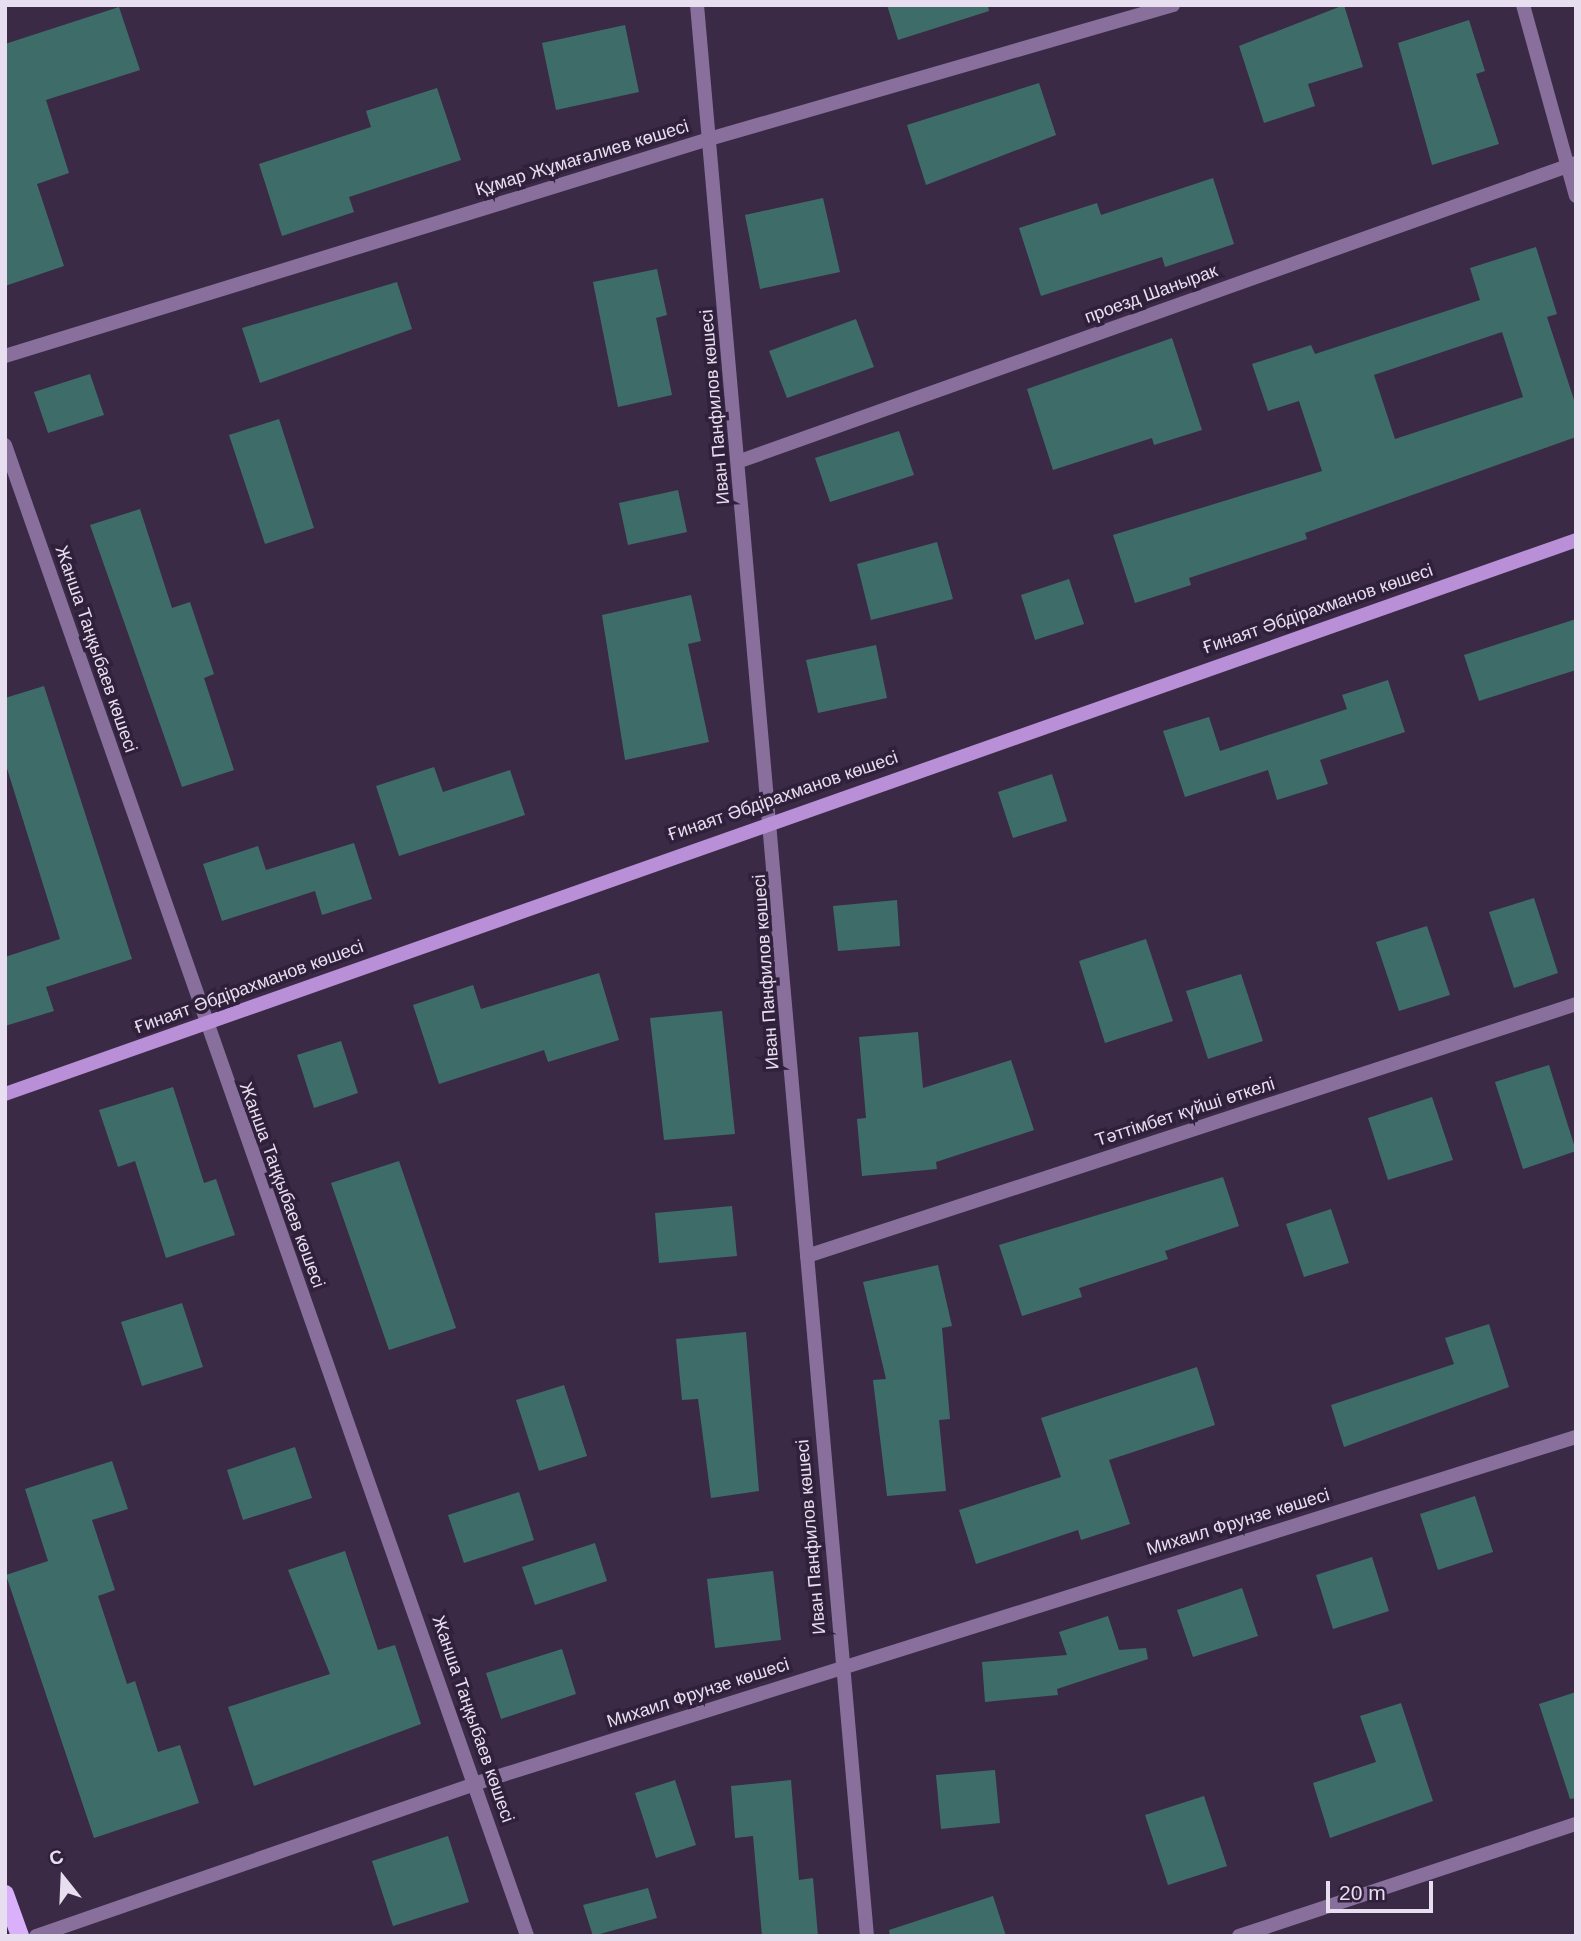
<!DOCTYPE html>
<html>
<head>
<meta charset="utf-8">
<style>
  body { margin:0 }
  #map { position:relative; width:1581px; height:1941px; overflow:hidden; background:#3a2a45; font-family:Helvetica,sans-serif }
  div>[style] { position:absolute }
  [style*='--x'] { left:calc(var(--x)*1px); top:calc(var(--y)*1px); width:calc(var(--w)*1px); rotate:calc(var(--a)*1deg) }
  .building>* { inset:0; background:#3e6d69 }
  .street>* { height:14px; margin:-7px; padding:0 7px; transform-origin:7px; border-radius:7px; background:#886f9c }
  .secondary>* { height:14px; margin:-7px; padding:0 7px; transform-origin:7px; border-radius:7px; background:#b990d8 }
  .primary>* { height:18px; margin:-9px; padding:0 9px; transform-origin:9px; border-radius:9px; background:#dab0fa }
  span { translate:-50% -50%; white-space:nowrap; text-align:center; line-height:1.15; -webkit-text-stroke:7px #30203b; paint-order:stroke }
  .street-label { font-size:18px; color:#e7deef }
  .frame { position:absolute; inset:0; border:7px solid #e7deef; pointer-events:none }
  .north { position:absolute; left:28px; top:1843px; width:70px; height:70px; -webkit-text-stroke:5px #30203b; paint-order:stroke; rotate:342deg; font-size:19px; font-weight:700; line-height:28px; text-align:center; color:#e7deef }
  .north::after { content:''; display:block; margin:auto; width:24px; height:32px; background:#e7deef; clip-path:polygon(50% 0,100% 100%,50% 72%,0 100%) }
  .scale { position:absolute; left:1326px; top:1881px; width:107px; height:32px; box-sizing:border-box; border:4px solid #e7deef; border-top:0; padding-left:9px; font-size:21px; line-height:24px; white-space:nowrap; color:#e7deef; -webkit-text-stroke:5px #30203b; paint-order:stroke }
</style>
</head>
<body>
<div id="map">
  <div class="building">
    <div style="clip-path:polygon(887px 5px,988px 5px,989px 11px,898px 40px)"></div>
    <div style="clip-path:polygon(1344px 5px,1363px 67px,1308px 84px,1315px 106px,1264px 123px,1239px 46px)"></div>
    <div style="clip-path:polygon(119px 7px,140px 70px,46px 100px,69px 173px,37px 184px,64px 266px,5px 286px,5px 44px)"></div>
    <div style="clip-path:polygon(1469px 20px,1485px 71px,1476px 74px,1499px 144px,1432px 165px,1398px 43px)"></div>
    <div style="clip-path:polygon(625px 25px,639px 92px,556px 110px,542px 43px)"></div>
    <div style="clip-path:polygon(1039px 83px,1056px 135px,926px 185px,907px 125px)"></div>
    <div style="clip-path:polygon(437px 88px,461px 160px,349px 197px,354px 212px,282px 236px,259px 164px,371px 127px,366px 111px)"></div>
    <div style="clip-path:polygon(1213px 178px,1234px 244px,1165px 267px,1162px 257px,1041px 296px,1019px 228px,1097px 203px,1101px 215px)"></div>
    <div style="clip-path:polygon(823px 198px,840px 272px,760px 289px,745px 215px)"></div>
    <div style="clip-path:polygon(evenodd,1536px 247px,1557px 314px,1547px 317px,1576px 406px,1576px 437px,1305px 533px,1307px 539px,1189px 578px,1191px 585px,1135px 603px,1113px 535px,1322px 471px,1299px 401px,1268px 411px,1252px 364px,1311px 345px,1315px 354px,1480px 300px,1470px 268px,1536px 247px,1502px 332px,1523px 397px,1395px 439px,1374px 375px,1502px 332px)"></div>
    <div style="clip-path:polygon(657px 269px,667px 315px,656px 318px,672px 395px,618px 407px,593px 282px)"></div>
    <div style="clip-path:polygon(397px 282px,412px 329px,260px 383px,242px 328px)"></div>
    <div style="clip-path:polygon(856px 319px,874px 367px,787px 398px,769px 351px)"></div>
    <div style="clip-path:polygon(1172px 338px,1202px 430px,1154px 445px,1152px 438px,1053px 470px,1027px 389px)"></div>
    <div style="clip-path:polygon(90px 374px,104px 415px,48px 433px,34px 392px)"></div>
    <div style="clip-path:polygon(279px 419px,314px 528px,265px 544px,229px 435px)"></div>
    <div style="clip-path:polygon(899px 431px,914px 475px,830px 502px,815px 458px)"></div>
    <div style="clip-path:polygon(678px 490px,687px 532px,628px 545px,619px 503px)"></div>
    <div style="clip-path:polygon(140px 509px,172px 608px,190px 602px,214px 674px,204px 678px,234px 770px,182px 787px,90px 525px)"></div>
    <div style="clip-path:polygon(937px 542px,953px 599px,871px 620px,857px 564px)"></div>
    <div style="clip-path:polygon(1069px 579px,1084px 624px,1035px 640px,1021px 595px)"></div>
    <div style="clip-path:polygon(691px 595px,701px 641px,688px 644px,709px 742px,625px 760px,602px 615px)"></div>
    <div style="clip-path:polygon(1576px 619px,1576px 670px,1479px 701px,1464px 655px)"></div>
    <div style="clip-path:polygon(876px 645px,887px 698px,818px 713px,806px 660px)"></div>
    <div style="clip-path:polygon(1388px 680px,1405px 732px,1320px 760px,1328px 784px,1277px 800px,1268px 770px,1185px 797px,1163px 731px,1209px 717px,1220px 751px,1347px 709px,1342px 695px)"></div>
    <div style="clip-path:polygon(44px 686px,132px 959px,46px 987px,54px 1011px,5px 1026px,5px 957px,60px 939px,5px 762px,5px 698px)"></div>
    <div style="clip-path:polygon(434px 767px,443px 792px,510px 770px,525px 815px,399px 856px,376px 786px)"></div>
    <div style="clip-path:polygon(1052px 774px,1067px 821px,1013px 838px,998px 792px)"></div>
    <div style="clip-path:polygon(354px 843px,372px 899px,322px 915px,315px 891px,222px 921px,203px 864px,258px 846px,266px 870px)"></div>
    <div style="clip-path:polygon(1534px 898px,1558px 973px,1514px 988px,1489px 912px)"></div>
    <div style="clip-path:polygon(897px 900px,900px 946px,838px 951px,833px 906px)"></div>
    <div style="clip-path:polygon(1427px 926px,1450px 995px,1399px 1011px,1376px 942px)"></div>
    <div style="clip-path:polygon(1146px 939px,1173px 1021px,1105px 1043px,1079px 961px)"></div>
    <div style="clip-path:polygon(599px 973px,619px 1040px,548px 1062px,544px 1050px,439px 1084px,413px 1005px,473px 985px,481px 1009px)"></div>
    <div style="clip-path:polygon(1241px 974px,1263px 1041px,1208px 1059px,1186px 991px)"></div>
    <div style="clip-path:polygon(722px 1011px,735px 1134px,664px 1140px,650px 1018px)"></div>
    <div style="clip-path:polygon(918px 1032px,923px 1088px,1011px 1060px,1034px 1130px,936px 1162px,937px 1169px,862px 1176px,857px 1119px,866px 1118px,859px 1037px)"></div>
    <div style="clip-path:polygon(341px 1041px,358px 1093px,314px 1108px,297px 1055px)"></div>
    <div style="clip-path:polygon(1549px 1065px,1576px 1151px,1523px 1169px,1495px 1082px)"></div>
    <div style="clip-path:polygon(173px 1087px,204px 1183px,216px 1179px,235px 1235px,166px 1258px,135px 1161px,118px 1167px,99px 1110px)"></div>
    <div style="clip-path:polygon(1432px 1097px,1453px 1160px,1388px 1180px,1368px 1118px)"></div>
    <div style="clip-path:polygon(399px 1161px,456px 1328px,389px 1350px,331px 1183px)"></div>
    <div style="clip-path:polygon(1223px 1177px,1239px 1226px,1165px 1251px,1168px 1259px,1079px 1288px,1082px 1297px,1022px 1316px,999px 1245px)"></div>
    <div style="clip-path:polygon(732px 1206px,737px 1256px,659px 1263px,655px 1213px)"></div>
    <div style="clip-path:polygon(1331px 1209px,1349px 1263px,1304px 1277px,1286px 1224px)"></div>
    <div style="clip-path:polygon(938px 1265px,952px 1326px,942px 1328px,950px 1419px,939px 1420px,946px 1491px,887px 1496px,873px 1380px,886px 1379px,863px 1282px)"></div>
    <div style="clip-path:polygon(182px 1303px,203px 1367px,142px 1386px,121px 1322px)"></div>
    <div style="clip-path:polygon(1489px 1324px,1509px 1387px,1344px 1447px,1331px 1405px,1454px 1364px,1445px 1338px)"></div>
    <div style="clip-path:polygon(746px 1332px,759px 1491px,711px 1498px,698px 1399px,682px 1400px,676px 1339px)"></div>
    <div style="clip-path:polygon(1197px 1367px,1215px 1425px,1109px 1460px,1130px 1524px,1081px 1540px,1078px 1530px,976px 1564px,959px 1510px,1061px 1477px,1041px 1418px)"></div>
    <div style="clip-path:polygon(564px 1385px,587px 1456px,539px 1471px,516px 1400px)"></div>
    <div style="clip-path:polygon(295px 1447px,312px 1498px,243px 1520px,227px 1470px)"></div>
    <div style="clip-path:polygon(112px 1461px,128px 1509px,92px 1520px,115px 1590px,98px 1596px,127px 1684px,135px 1681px,158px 1752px,180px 1745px,199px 1803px,94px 1838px,6px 1575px,48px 1561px,25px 1489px)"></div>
    <div style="clip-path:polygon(519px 1492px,534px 1540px,464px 1563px,448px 1515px)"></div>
    <div style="clip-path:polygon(1475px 1496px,1493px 1552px,1438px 1570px,1420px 1514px)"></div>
    <div style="clip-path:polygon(595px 1543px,607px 1581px,535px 1605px,522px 1567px)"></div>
    <div style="clip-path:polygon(345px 1551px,378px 1650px,395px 1645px,421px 1724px,254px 1786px,228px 1707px,330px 1674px,288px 1570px)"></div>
    <div style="clip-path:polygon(1372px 1557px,1389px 1611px,1333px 1629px,1316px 1575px)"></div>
    <div style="clip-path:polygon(773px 1571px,781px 1640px,715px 1648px,707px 1579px)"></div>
    <div style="clip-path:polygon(1242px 1588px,1258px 1636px,1193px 1657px,1177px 1610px)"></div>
    <div style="clip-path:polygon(1108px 1616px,1119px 1650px,1146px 1648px,1148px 1659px,1057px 1689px,1058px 1695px,985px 1702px,982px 1662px,1067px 1655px,1059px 1632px)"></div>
    <div style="clip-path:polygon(562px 1649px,576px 1694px,501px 1719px,486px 1673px)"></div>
    <div style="clip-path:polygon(1576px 1692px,1576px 1798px,1570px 1799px,1539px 1704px)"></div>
    <div style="clip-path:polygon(1401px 1703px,1433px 1801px,1330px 1838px,1313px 1783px,1376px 1762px,1360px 1716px)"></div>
    <div style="clip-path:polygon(995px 1770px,1000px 1823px,941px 1829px,936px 1775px)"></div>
    <div style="clip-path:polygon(675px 1780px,696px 1845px,656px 1858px,635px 1793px)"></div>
    <div style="clip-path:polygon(791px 1780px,799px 1880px,813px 1878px,818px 1936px,762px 1936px,753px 1836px,735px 1838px,731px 1786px)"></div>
    <div style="clip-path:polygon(1204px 1796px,1227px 1866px,1168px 1885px,1145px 1815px)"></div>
    <div style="clip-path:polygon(448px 1836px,469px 1902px,393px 1926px,372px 1861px)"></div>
    <div style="clip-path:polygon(648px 1888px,657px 1918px,593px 1936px,583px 1905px)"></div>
    <div style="clip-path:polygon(993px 1896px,1006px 1936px,890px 1936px,889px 1930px)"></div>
  </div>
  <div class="street">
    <div style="--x:697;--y:5;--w:1938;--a:84.97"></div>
    <div style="--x:1523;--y:5;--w:198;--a:74.5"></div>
    <div style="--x:5;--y:356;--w:737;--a:-17.13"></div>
    <div style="--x:709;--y:139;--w:483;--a:-16.1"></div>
    <div style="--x:5;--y:445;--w:1580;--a:70.7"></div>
    <div style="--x:740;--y:461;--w:888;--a:-19.62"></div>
    <div style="--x:807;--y:1256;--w:809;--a:-18.14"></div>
    <div style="--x:36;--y:1936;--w:467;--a:-19.1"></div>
    <div style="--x:477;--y:1783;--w:1152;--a:-17.48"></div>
    <div style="--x:1239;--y:1936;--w:355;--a:-18.4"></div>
  </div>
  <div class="secondary">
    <div style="--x:5;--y:1094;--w:1666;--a:-19.42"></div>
  </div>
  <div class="primary">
    <div style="--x:5;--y:1894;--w:45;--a:70.3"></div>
  </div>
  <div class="street-label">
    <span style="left:582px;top:158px;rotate:-17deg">Құмар Жұмағалиев көшесі</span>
    <span style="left:1151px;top:294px;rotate:-20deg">проезд Шанырак</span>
    <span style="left:715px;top:407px;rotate:-95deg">Иван Панфилов көшесі</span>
    <span style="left:1318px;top:609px;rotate:-19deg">Ғинаят Әбдірахманов көшесі</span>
    <span style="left:96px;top:649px;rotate:71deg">Жанша Таңқыбаев көшесі</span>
    <span style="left:783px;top:796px;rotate:-19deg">Ғинаят Әбдірахманов көшесі</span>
    <span style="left:766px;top:972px;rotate:-94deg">Иван Панфилов көшесі</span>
    <span style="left:249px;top:987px;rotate:-20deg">Ғинаят Әбдірахманов көшесі</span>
    <span style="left:1185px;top:1112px;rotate:-18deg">Тәттімбет күйші өткелі</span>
    <span style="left:282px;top:1185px;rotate:70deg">Жанша Таңқыбаев көшесі</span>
    <span style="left:1238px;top:1522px;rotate:-17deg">Михаил Фрунзе көшесі</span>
    <span style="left:811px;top:1537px;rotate:-95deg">Иван Панфилов көшесі</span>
    <span style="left:698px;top:1693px;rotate:-18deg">Михаил Фрунзе көшесі</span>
    <span style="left:473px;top:1719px;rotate:71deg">Жанша Таңқыбаев көшесі</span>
  </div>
  <div class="frame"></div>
  <div class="north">С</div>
  <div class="scale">20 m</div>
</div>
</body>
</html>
